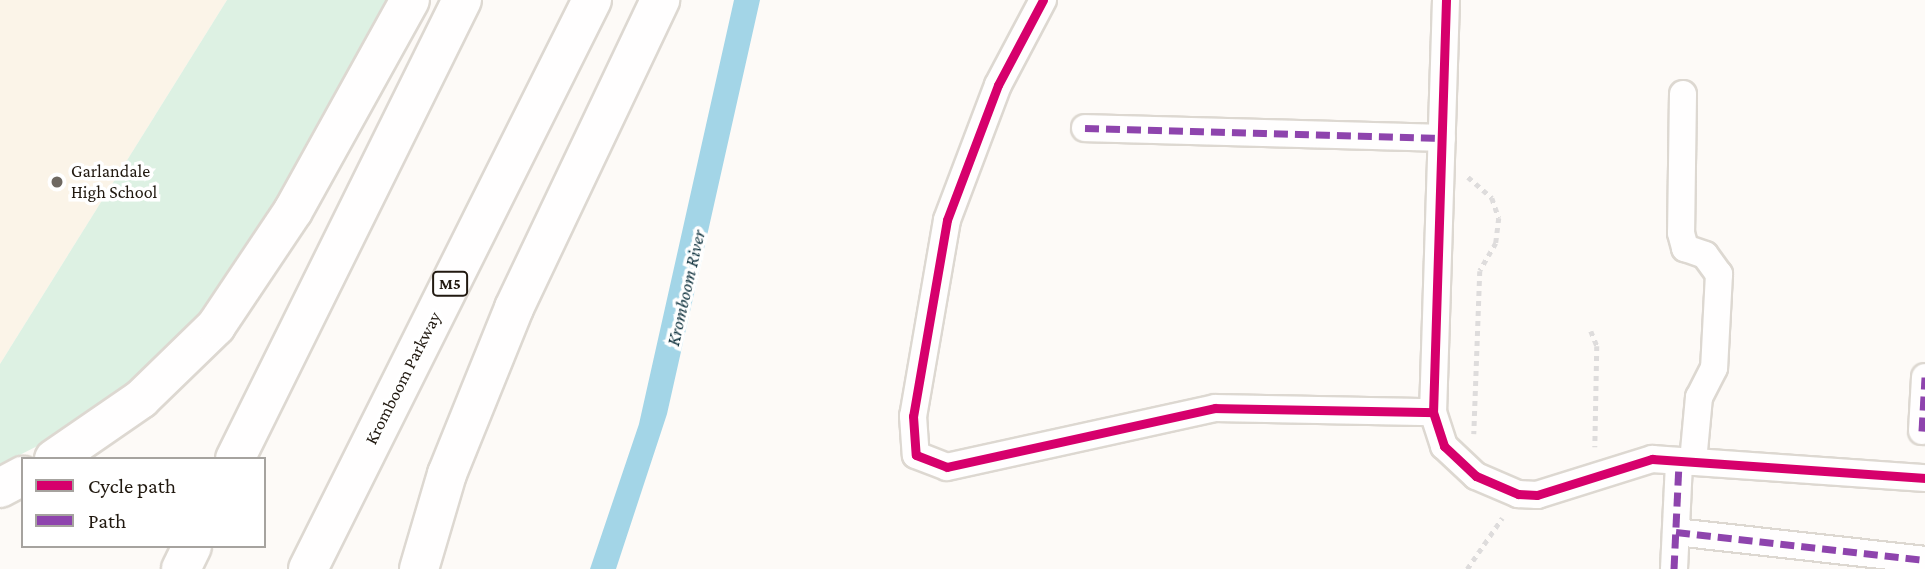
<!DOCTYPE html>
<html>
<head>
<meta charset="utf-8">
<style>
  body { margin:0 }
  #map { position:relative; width:1925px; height:569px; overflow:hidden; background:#fdfaf7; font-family:"Crimson Pro",serif }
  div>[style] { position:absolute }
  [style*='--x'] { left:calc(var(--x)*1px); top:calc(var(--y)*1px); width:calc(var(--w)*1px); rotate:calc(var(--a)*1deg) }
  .education>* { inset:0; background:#fbf4e8 }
  .green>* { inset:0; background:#ddf1e3 }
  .water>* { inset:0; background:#a3d5e7 }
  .path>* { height:4.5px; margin-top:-2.25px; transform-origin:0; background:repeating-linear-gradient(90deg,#dedcdc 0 5px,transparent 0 10px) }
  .roads { filter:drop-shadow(2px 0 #ddd8d1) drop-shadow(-2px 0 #ddd8d1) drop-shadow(0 2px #ddd8d1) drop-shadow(0 -2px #ddd8d1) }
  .street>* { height:26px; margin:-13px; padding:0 13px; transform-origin:13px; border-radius:13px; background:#fffefe }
  .highway>* { height:38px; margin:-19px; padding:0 19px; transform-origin:19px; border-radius:19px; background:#fffefe }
  .quiet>* { height:7px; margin-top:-3.5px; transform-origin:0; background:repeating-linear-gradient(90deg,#8e44ad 0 14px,transparent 0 21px) }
  .cycleway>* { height:9px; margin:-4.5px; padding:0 4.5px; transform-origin:4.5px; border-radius:4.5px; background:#d6006c }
  .dots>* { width:19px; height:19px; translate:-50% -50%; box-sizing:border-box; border:4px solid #fff; border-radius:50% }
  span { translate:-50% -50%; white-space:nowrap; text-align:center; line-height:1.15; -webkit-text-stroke:7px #fff; paint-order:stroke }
  .shield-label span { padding:2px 5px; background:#fff; border:2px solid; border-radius:5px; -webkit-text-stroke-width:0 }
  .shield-label { font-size:16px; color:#211910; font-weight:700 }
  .poi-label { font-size:18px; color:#211910 }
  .left { translate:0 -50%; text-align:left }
  .street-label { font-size:18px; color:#211910 }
  .water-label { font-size:19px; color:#0d303c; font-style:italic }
  .legend { position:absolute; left:21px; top:457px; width:245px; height:91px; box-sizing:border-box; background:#fff; border:2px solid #a6a39f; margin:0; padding:9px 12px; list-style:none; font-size:21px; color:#211910 }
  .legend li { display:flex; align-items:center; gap:14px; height:35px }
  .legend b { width:35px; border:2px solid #a6a39f }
</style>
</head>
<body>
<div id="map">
  <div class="education">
    <div style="clip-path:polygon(0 0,227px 0,0 364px)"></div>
  </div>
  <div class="green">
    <div style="clip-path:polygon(227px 0,386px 0,254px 246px,190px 329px,131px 384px,57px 436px,0 465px,0 364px)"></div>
  </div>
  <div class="water">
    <div style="clip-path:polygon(734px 0,760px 0,667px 414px,616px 569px,590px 569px,639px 424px)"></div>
  </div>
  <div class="path">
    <div style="--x:1468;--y:177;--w:32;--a:41"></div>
    <div style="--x:1492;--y:198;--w:21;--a:71"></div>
    <div style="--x:1499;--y:218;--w:25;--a:97"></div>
    <div style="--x:1496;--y:243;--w:32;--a:120"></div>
    <div style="--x:1480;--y:271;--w:163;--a:92.1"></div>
    <div style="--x:1591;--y:331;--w:16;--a:68"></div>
    <div style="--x:1597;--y:346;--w:101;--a:91.1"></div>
    <div style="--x:1467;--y:569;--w:62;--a:-55.5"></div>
  </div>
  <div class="roads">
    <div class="street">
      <div style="--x:1043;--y:0;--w:96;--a:117.9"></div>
      <div style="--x:998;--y:85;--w:144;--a:110.7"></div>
      <div style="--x:947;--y:220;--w:199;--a:99.8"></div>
      <div style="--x:913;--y:416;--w:39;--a:86"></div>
      <div style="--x:916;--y:455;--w:33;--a:21"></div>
      <div style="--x:947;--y:467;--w:274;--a:-12.4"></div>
      <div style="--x:1215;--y:408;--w:218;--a:1.1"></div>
      <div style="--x:1446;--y:0;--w:412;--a:91.8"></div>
      <div style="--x:1433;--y:412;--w:36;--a:72"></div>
      <div style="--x:1444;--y:446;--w:44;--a:43.2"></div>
      <div style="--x:1476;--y:476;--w:46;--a:23.2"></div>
      <div style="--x:1518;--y:494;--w:19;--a:3"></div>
      <div style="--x:1537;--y:495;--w:121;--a:-17.4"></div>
      <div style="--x:1652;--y:459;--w:274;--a:4"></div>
      <div style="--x:1683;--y:94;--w:139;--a:90.8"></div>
      <div style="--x:1681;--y:233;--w:16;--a:75"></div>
      <div style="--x:1685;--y:248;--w:21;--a:19"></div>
      <div style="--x:1705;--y:255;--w:24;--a:54"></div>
      <div style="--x:1719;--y:274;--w:94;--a:93"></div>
      <div style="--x:1714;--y:368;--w:33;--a:117"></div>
      <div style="--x:1699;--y:397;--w:65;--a:95.3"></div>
      <div style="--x:1085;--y:128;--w:357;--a:1.6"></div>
      <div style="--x:1922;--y:431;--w:54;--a:-86.8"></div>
      <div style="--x:1676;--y:532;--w:251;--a:6.4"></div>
      <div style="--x:1674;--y:569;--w:107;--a:-87.3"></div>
    </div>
    <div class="highway">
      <div style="--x:54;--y:459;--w:106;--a:-34.6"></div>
      <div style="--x:141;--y:399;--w:105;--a:-44.2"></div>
      <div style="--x:216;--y:326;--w:138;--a:-56.2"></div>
      <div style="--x:293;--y:211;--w:241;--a:-61"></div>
      <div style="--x:235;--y:459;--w:512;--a:-63.69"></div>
      <div style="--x:0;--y:488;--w:26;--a:-28"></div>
      <div style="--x:181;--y:569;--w:25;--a:-64"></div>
      <div style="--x:308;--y:569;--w:636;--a:-63.48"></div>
      <div style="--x:419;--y:569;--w:99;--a:-73.6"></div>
      <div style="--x:447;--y:474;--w:179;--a:-68"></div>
      <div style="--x:514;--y:308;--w:341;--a:-64.6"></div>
    </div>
  </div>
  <div class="quiet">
    <div style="--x:1085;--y:128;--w:357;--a:1.6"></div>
    <div style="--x:1922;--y:431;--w:54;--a:-86.8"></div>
    <div style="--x:1676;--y:532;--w:251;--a:6.4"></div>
    <div style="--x:1674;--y:569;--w:107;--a:-87.3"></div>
  </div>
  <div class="cycleway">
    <div style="--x:1043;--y:0;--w:96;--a:117.9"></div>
    <div style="--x:998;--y:85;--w:144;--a:110.7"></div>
    <div style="--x:947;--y:220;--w:199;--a:99.8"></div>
    <div style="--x:913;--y:416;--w:39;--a:86"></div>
    <div style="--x:916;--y:455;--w:33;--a:21"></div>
    <div style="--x:947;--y:467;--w:274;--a:-12.4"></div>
    <div style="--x:1215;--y:408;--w:218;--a:1.1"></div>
    <div style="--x:1446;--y:0;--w:412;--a:91.8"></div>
    <div style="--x:1433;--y:412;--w:36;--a:72"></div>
    <div style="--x:1444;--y:446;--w:44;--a:43.2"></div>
    <div style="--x:1476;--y:476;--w:46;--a:23.2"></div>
    <div style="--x:1518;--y:494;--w:19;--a:3"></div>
    <div style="--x:1537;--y:495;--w:121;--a:-17.4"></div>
    <div style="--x:1652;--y:459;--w:274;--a:4"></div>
  </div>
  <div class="dots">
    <div style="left:57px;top:182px;background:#6e6861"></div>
  </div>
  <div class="shield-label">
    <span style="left:450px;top:284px">M5</span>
  </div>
  <div class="poi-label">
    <span class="left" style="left:71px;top:182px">Garlandale<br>High School</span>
  </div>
  <div class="street-label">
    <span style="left:403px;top:378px;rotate:-63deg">Kromboom Parkway</span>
  </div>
  <div class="water-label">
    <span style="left:686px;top:288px;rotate:-77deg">Kromboom River</span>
  </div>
  <ul class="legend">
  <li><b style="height:9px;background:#d6006c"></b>Cycle path</li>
  <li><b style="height:9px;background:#8e44ad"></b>Path</li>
  </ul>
</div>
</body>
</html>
